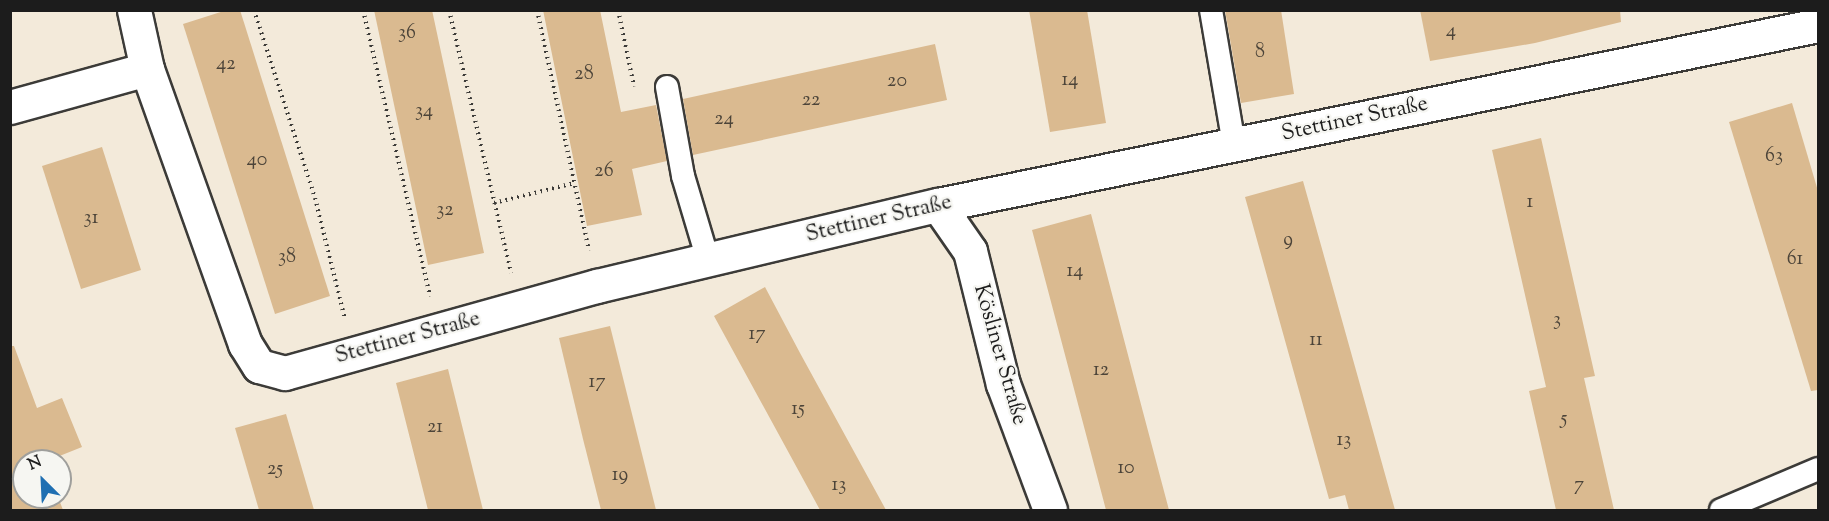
<!DOCTYPE html>
<html>
<head>
<meta charset="utf-8">
<style>
  body { margin:0 }
  #map { position:relative; width:1829px; height:521px; overflow:hidden; background:#f3eada; font-family:"Sorts Mill Goudy",serif }
  div>[style] { position:absolute }
  [style*='--x'] { left:calc(var(--x)*1px); top:calc(var(--y)*1px); width:calc(var(--w)*1px); rotate:calc(var(--a)*1deg) }
  .building>* { inset:0; background:#daba90 }
  .path>* { height:4px; margin-top:-2px; transform-origin:0; background:repeating-linear-gradient(90deg,#3c3b38 0 1.5px,transparent 0 6px) }
  .roads { filter:drop-shadow(2px 0 #3c3b38) drop-shadow(-2px 0 #3c3b38) drop-shadow(0 2px #3c3b38) drop-shadow(0 -2px #3c3b38) }
  .service>* { height:22px; margin:-11px; padding:0 11px; transform-origin:11px; border-radius:11px; background:#fff }
  .minor>* { height:33px; margin:-16.5px; padding:0 16.5px; transform-origin:16.5px; border-radius:16.5px; background:#fff }
  span { translate:-50% -50%; white-space:nowrap; text-align:center; line-height:1.15; -webkit-text-stroke:4.5px #f6f6f2; paint-order:stroke }
  .number-label { font-size:20px; color:#4c4439 }
  .number-label span { -webkit-text-stroke-width:0 }
  .street-label { font-size:22px; color:#1c1c1c }
  .frame { position:absolute; inset:0; border:12px solid #1c1c1c; pointer-events:none }
  .north { position:absolute; left:12px; top:449px; width:60px; height:60px; box-sizing:border-box; background:#f6f6f2; border:2px solid #9f9f9c; border-radius:50%; rotate:336deg; font-size:16px; font-weight:700; line-height:24px; text-align:center; color:#1c1c1c }
  .north::after { content:''; display:block; margin:auto; width:21px; height:27px; background:#1f6fb2; clip-path:polygon(50% 0,100% 100%,50% 72%,0 100%) }
</style>
</head>
<body>
<div id="map">
  <div class="building">
    <div style="clip-path:polygon(227px 10px,240px 10px,330px 296px,275px 314px,183px 24px)"></div>
    <div style="clip-path:polygon(374px 10px,432px 10px,484px 253px,428px 265px)"></div>
    <div style="clip-path:polygon(543px 10px,600px 10px,621px 112px,656px 105px,667px 161px,632px 169px,642px 215px,587px 226px)"></div>
    <div style="clip-path:polygon(1029px 10px,1087px 10px,1106px 123px,1050px 132px)"></div>
    <div style="clip-path:polygon(1225px 10px,1281px 10px,1294px 94px,1241px 103px)"></div>
    <div style="clip-path:polygon(1420px 10px,1620px 10px,1621px 22px,1535px 43px,1430px 61px)"></div>
    <div style="clip-path:polygon(935px 44px,947px 100px,693px 155px,683px 99px)"></div>
    <div style="clip-path:polygon(1792px 103px,1818px 191px,1818px 390px,1811px 391px,1729px 122px)"></div>
    <div style="clip-path:polygon(1541px 138px,1595px 376px,1584px 378px,1614px 510px,1556px 510px,1529px 391px,1546px 387px,1492px 150px)"></div>
    <div style="clip-path:polygon(102px 147px,141px 270px,81px 289px,42px 166px)"></div>
    <div style="clip-path:polygon(1303px 181px,1359px 381px,1395px 510px,1349px 510px,1345px 495px,1329px 499px,1301px 398px,1245px 197px)"></div>
    <div style="clip-path:polygon(1091px 214px,1143px 412px,1169px 510px,1106px 510px,1032px 230px)"></div>
    <div style="clip-path:polygon(765px 287px,800px 353px,886px 510px,820px 510px,714px 316px)"></div>
    <div style="clip-path:polygon(610px 326px,656px 510px,601px 510px,583px 439px,559px 338px)"></div>
    <div style="clip-path:polygon(10px 346px,14px 346px,37px 408px,62px 398px,82px 447px,47px 461px,24px 461px,24px 497px,58px 497px,63px 510px,10px 510px)"></div>
    <div style="clip-path:polygon(448px 369px,473px 470px,483px 510px,428px 510px,396px 383px)"></div>
    <div style="clip-path:polygon(286px 414px,314px 510px,259px 510px,235px 428px)"></div>
  </div>
  <div class="path">
    <div style="--x:254;--y:10;--w:198;--a:72"></div>
    <div style="--x:315;--y:198;--w:125;--a:76.1"></div>
    <div style="--x:363;--y:10;--w:294;--a:76.8"></div>
    <div style="--x:449;--y:10;--w:270;--a:76.7"></div>
    <div style="--x:537;--y:10;--w:246;--a:77.8"></div>
    <div style="--x:618;--y:10;--w:78;--a:78.1"></div>
    <div style="--x:494;--y:203;--w:83;--a:-13.9"></div>
  </div>
  <div class="roads">
    <div class="service">
      <div style="--x:1211;--y:10;--w:137;--a:80.3"></div>
      <div style="--x:667;--y:87;--w:90;--a:79.8"></div>
      <div style="--x:683;--y:176;--w:88;--a:73.4"></div>
      <div style="--x:1721;--y:510;--w:105;--a:-22.9"></div>
    </div>
    <div class="minor">
      <div style="--x:134;--y:10;--w:60;--a:77.6"></div>
      <div style="--x:147;--y:69;--w:292;--a:70.4"></div>
      <div style="--x:245;--y:344;--w:26;--a:58"></div>
      <div style="--x:259;--y:366;--w:27;--a:15"></div>
      <div style="--x:285;--y:373;--w:324;--a:-15.6"></div>
      <div style="--x:597;--y:286;--w:350;--a:-13.4"></div>
      <div style="--x:938;--y:205;--w:898;--a:-11.56"></div>
      <div style="--x:10;--y:107;--w:142;--a:-15.5"></div>
      <div style="--x:938;--y:205;--w:56;--a:55.2"></div>
      <div style="--x:970;--y:251;--w:137;--a:76.1"></div>
      <div style="--x:1003;--y:384;--w:134;--a:69.5"></div>
    </div>
  </div>
  <div class="number-label">
    <span style="left:1451px;top:31px">4</span>
    <span style="left:407px;top:33px">36</span>
    <span style="left:1260px;top:52px">8</span>
    <span style="left:226px;top:64px">42</span>
    <span style="left:584px;top:74px">28</span>
    <span style="left:1070px;top:80px">14</span>
    <span style="left:897px;top:81px">20</span>
    <span style="left:811px;top:100px">22</span>
    <span style="left:424px;top:111px">34</span>
    <span style="left:724px;top:119px">24</span>
    <span style="left:1774px;top:156px">63</span>
    <span style="left:257px;top:160px">40</span>
    <span style="left:604px;top:171px">26</span>
    <span style="left:1530px;top:202px">1</span>
    <span style="left:445px;top:210px">32</span>
    <span style="left:91px;top:218px">31</span>
    <span style="left:1288px;top:240px">9</span>
    <span style="left:287px;top:257px">38</span>
    <span style="left:1795px;top:259px">61</span>
    <span style="left:1075px;top:271px">14</span>
    <span style="left:1557px;top:320px">3</span>
    <span style="left:757px;top:334px">17</span>
    <span style="left:1316px;top:340px">11</span>
    <span style="left:1101px;top:370px">12</span>
    <span style="left:597px;top:382px">17</span>
    <span style="left:798px;top:409px">15</span>
    <span style="left:1564px;top:419px">5</span>
    <span style="left:435px;top:427px">21</span>
    <span style="left:1344px;top:440px">13</span>
    <span style="left:1126px;top:468px">10</span>
    <span style="left:275px;top:469px">25</span>
    <span style="left:620px;top:475px">19</span>
    <span style="left:839px;top:485px">13</span>
    <span style="left:1579px;top:485px">7</span>
  </div>
  <div class="street-label">
    <span style="left:1355px;top:120px;rotate:-12deg">Stettiner Straße</span>
    <span style="left:879px;top:220px;rotate:-13deg">Stettiner Straße</span>
    <span style="left:408px;top:339px;rotate:-15deg">Stettiner Straße</span>
    <span style="left:999px;top:355px;rotate:74deg">Kösliner Straße</span>
  </div>
  <div class="frame"></div>
  <div class="north">N</div>
</div>
</body>
</html>
